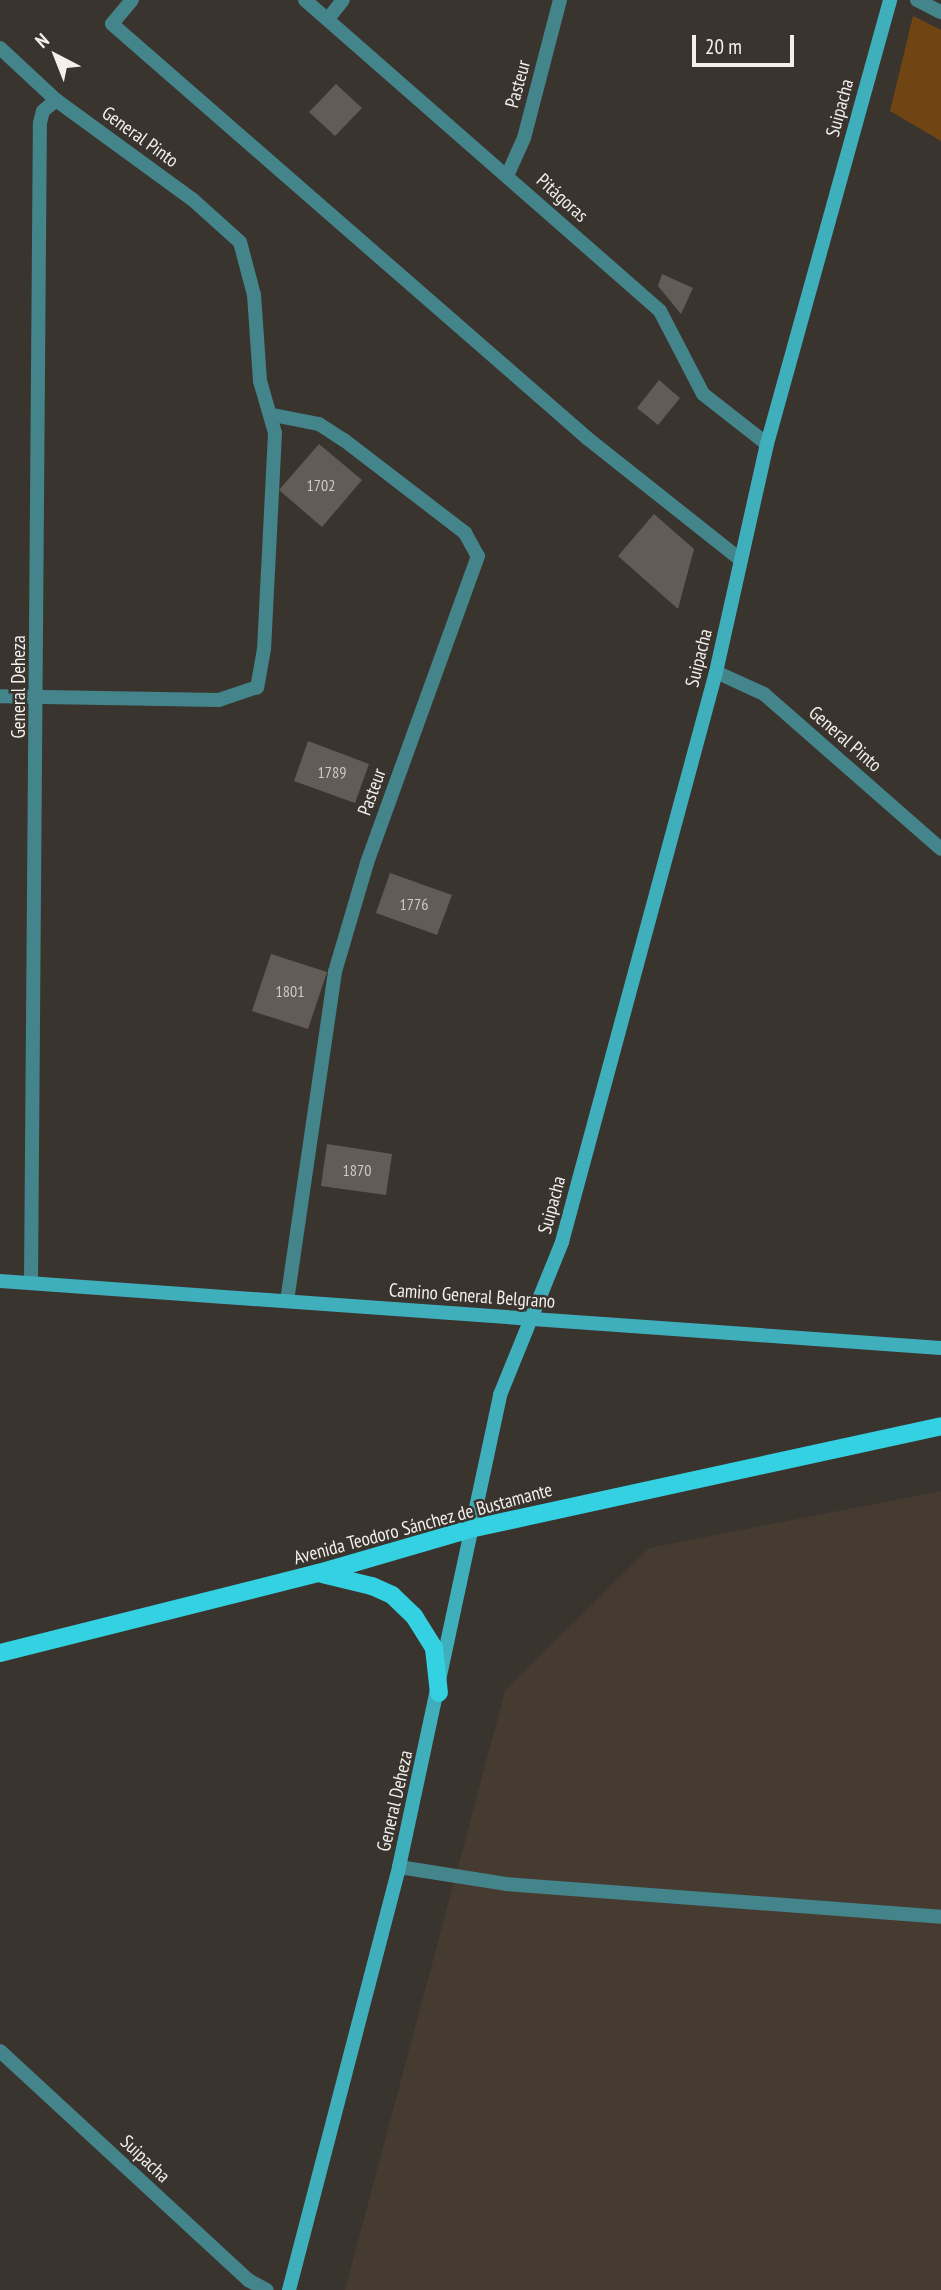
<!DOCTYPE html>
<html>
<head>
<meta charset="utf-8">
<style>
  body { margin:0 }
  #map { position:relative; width:941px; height:2290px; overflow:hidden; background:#3a342f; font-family:"PT Sans Narrow",sans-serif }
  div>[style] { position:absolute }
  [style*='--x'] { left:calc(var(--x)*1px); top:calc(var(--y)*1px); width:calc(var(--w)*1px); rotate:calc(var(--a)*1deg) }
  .built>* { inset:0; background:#463b31 }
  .green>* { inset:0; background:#704413 }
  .building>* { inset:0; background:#635c56 }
  .lane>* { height:14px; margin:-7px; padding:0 7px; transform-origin:7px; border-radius:7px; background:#44848b }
  .street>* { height:14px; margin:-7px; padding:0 7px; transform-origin:7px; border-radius:7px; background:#44848b }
  .secondary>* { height:14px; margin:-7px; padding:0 7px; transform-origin:7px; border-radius:7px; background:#40afbc }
  .primary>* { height:18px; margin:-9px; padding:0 9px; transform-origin:9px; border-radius:9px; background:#33d1e1 }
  span { translate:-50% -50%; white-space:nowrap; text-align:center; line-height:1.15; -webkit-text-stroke:5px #3a342f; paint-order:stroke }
  .number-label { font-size:16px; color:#cfcac6 }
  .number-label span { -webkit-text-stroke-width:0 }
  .street-label { font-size:19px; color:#f3efec }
  .north { position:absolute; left:21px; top:21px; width:70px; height:70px; -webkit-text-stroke:5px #3a342f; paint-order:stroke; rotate:318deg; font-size:19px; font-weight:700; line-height:28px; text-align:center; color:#f3efec }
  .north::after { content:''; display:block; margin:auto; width:24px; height:32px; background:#f3efec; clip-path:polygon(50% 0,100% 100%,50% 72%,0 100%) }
  .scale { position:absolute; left:692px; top:35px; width:102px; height:32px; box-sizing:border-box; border:4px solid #f3efec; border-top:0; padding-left:9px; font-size:21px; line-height:24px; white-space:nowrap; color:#f3efec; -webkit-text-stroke:5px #3a342f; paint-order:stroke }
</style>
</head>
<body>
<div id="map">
  <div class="built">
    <div style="clip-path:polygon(941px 1491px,941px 2290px,345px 2290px,505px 1691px,649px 1548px)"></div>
  </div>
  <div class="green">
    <div style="clip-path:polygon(913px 16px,941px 30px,941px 141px,890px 111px)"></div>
  </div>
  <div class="building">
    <div style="clip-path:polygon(336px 84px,362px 108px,335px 136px,309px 112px)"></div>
    <div style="clip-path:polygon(662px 274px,693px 288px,681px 314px,658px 286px)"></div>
    <div style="clip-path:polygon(659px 380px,680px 398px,658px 425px,637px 408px)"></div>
    <div style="clip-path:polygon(319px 444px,362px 480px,322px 527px,279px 490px)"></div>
    <div style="clip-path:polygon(654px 514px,694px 549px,678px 609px,618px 556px)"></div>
    <div style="clip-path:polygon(308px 741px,369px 764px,355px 803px,294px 781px)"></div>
    <div style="clip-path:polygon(390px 873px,452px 895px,437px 935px,376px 913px)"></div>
    <div style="clip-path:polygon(271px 954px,327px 972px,308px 1029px,252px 1011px)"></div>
    <div style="clip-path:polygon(327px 1144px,392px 1154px,386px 1195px,321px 1186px)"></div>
  </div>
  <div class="lane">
    <div style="--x:399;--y:1867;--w:108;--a:9"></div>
    <div style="--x:506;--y:1884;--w:436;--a:4.3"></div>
  </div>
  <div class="street">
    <div style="--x:132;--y:0;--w:31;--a:130"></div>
    <div style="--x:112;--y:24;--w:630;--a:41.07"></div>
    <div style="--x:587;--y:438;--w:196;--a:38.4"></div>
    <div style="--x:305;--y:0;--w:472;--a:41.2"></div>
    <div style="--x:660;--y:311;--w:93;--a:62.6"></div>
    <div style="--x:703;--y:394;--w:81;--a:38"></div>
    <div style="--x:917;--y:0;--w:27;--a:27"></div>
    <div style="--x:328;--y:19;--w:24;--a:-52"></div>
    <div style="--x:0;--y:48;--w:76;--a:42.9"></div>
    <div style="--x:56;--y:100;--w:168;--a:36.1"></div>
    <div style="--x:192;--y:199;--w:64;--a:41.9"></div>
    <div style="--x:240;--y:242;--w:55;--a:75.2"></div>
    <div style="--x:254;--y:295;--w:86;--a:86"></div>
    <div style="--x:260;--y:381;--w:54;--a:73.9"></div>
    <div style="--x:275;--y:433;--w:216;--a:92.9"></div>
    <div style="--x:264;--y:649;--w:39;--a:100"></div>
    <div style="--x:257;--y:687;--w:40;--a:161.1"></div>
    <div style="--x:219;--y:700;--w:219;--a:-179"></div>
    <div style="--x:507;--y:176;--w:42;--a:-65.9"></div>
    <div style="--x:524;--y:138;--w:143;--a:-75.4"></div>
    <div style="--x:273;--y:415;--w:47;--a:11.1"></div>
    <div style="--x:319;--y:424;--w:30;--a:33"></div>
    <div style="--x:344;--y:440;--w:153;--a:37.5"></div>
    <div style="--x:465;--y:533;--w:26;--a:61"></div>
    <div style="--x:478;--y:556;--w:326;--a:109.9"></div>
    <div style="--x:367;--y:863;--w:114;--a:106.4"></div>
    <div style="--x:335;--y:972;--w:332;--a:98.3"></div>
    <div style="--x:716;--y:672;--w:53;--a:24.6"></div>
    <div style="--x:764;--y:694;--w:235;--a:41.2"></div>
    <div style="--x:31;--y:1282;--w:1159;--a:-89.56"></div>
    <div style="--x:40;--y:123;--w:12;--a:-76"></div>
    <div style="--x:43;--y:111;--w:17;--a:-40"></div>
    <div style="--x:0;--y:2051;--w:338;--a:42.7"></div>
    <div style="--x:248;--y:2280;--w:21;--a:28"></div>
  </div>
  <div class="secondary">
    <div style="--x:0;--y:1281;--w:943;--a:4.07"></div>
    <div style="--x:289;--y:2290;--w:437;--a:-75.4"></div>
    <div style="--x:399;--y:1867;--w:483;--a:-77.9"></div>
    <div style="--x:500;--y:1395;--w:165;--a:-67.9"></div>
    <div style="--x:562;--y:1242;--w:590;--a:-74.88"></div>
    <div style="--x:716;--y:672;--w:234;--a:-77.4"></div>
    <div style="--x:767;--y:444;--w:461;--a:-74.5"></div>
  </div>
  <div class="primary">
    <div style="--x:322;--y:1574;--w:51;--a:13.5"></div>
    <div style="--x:372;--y:1586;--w:22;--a:24"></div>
    <div style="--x:392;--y:1595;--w:30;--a:44"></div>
    <div style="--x:414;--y:1616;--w:38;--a:58"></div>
    <div style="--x:434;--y:1648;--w:45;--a:83.7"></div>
    <div style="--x:0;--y:1653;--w:329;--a:-14.1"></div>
    <div style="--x:319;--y:1573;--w:157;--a:-16.2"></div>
    <div style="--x:470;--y:1529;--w:482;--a:-12.3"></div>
  </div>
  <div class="number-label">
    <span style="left:321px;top:485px">1702</span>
    <span style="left:332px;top:772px">1789</span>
    <span style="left:414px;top:904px">1776</span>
    <span style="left:290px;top:991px">1801</span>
    <span style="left:357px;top:1170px">1870</span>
  </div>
  <div class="street-label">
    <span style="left:518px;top:84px;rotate:-75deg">Pasteur</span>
    <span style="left:840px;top:108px;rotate:-75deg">Suipacha</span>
    <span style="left:140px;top:137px;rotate:36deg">General Pinto</span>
    <span style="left:562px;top:198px;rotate:42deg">Pitágoras</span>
    <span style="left:699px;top:658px;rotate:-76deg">Suipacha</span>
    <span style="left:19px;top:687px;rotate:-90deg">General Deheza</span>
    <span style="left:845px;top:739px;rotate:41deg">General Pinto</span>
    <span style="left:372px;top:792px;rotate:-70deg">Pasteur</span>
    <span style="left:552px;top:1205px;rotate:-75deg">Suipacha</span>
    <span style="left:472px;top:1296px;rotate:4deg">Camino General Belgrano</span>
    <span style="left:423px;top:1524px;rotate:-15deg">Avenida Teodoro Sánchez de Bustamante</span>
    <span style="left:395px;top:1801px;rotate:-77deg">General Deheza</span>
    <span style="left:145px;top:2159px;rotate:43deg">Suipacha</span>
  </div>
  <div class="north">N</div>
  <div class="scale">20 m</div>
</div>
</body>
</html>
